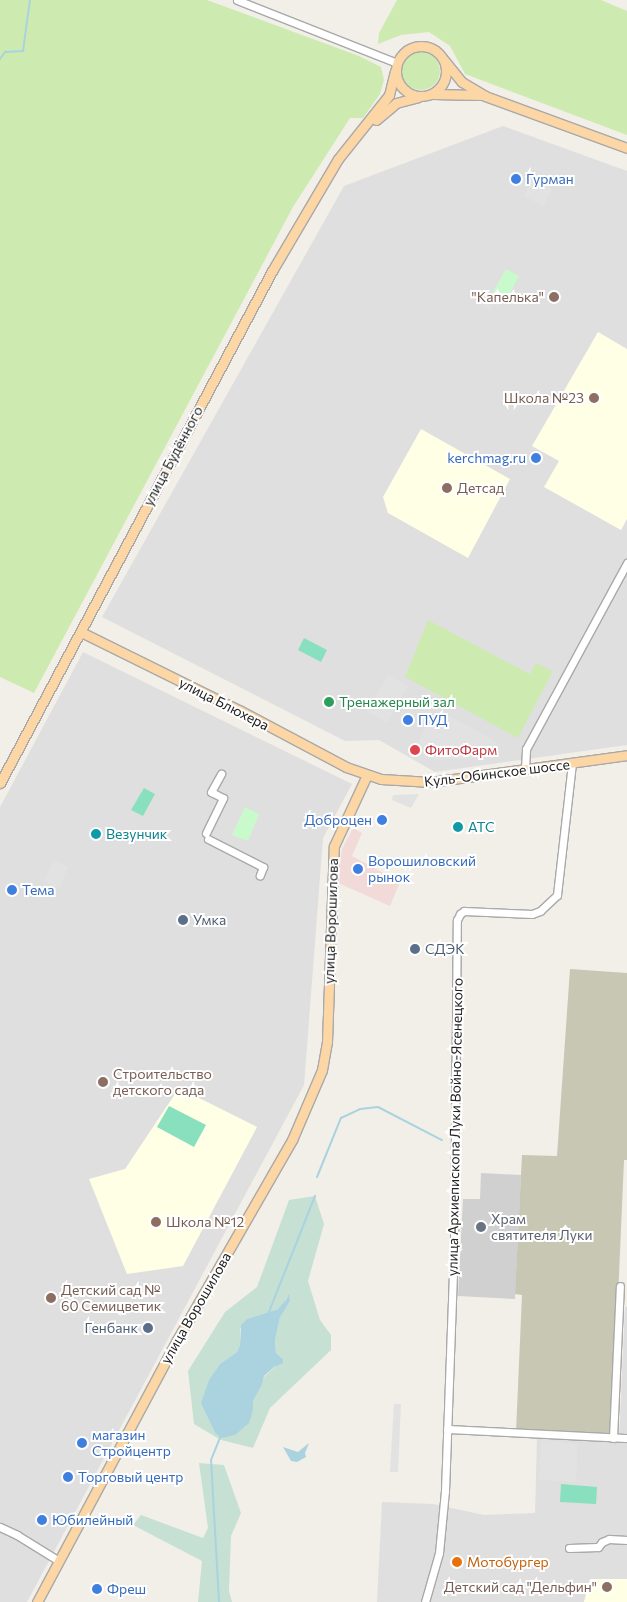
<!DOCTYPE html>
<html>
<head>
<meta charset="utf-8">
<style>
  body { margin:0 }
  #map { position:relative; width:627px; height:1602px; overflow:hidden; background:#f2efe9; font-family:Commissioner,sans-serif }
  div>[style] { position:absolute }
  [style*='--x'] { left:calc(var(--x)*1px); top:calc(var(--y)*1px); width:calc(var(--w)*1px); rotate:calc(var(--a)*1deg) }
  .residential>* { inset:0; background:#e0dfdf }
  .commercial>* { inset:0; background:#f2dad9 }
  .education>* { inset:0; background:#ffffe5 }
  .religious>* { inset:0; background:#d0d0d0 }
  .construction>* { inset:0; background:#c7c7b4 }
  .grass>* { inset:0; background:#cdebb0 }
  .round { border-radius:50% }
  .wetland>* { inset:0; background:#c6e0d4 }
  .park>* { inset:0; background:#c8facc }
  .pitch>* { inset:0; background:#88e0be }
  .parking>* { inset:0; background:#e2e2e2 }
  .water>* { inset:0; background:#aad3df }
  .stream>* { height:2px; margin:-1px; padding:0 1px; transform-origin:1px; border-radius:1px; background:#aad3df }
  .roads { filter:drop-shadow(1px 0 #a9a9a9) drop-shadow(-1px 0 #a9a9a9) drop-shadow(0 1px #a9a9a9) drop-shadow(0 -1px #a9a9a9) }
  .minor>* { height:7px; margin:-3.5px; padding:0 3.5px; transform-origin:3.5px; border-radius:3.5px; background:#fff }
  .major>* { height:9px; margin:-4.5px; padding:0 4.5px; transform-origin:4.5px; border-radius:4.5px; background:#fcd6a4 }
  .major>.ring { margin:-4.5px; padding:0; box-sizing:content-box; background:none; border:9px solid #fcd6a4; border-radius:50% }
  .dots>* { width:14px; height:14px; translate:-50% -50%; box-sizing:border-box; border:2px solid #fff; border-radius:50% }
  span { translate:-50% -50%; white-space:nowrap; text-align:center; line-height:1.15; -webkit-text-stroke:4px #fff; paint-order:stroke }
  .shop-label { font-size:14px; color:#366cbe }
  .left { translate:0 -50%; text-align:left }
  .right { translate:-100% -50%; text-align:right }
  .education-label { font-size:14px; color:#785e54 }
  .street-label { font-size:14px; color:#222 }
  .leisure-label { font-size:14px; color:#27864d }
  .health-label { font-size:14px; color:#be3a42 }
  .culture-label { font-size:14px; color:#0d838f }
  .service-label { font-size:14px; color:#4e5e75 }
  .worship-label { font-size:14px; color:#5b616d }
  .food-label { font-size:14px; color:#c56008 }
</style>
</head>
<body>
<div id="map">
  <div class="residential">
    <div style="clip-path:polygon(503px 126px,627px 171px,627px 745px,435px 772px,379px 740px,345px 741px,102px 617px,344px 186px)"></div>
    <div style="clip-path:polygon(83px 652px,352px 784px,323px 838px,304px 1085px,27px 1602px,0 1602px,0 807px)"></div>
    <div style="clip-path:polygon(625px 1307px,627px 1307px,627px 1602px,377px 1602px,382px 1502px,433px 1504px,484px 1515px,535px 1513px,537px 1437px,619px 1440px)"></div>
  </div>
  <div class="commercial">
    <div style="clip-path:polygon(353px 828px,362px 833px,352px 856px,400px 882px,390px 906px,338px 883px,342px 849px)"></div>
  </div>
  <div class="education">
    <div style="clip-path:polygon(598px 332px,627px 349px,627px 519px,621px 530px,544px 487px,559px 461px,532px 446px)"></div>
    <div style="clip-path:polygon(421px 429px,510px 479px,468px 558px,388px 513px,383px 497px)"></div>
    <div style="clip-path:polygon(179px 1088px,257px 1127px,183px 1266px,127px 1274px,89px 1179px,125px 1169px)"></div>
    <div style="clip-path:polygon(590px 1579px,627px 1579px,627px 1602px,584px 1602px)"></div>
  </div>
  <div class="religious">
    <div style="clip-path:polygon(481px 1173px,521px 1175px,515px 1299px,458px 1296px,463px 1199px,480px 1199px)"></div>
  </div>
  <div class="construction">
    <div style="clip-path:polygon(570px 969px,627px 973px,627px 1160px,624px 1160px,612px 1436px,516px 1432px,522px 1295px,515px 1294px,522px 1155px,557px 1156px)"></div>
  </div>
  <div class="grass">
    <div style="clip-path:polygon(0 0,207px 0,359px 56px,381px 67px,384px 80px,380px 94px,363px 118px,350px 118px,293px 207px,34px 693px,0 677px)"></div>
    <div style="clip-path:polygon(397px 0,601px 0,627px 11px,627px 135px,465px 74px,450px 46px,429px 32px,401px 35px,378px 44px,379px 33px)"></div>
    <div class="round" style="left:402px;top:52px;width:38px;height:38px"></div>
    <div style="clip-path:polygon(428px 620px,530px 674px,536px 663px,553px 671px,518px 738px,405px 677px)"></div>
  </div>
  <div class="wetland">
    <div style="clip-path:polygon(evenodd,315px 1196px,324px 1224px,308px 1281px,320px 1320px,331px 1335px,331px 1350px,270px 1408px,253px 1448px,221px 1440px,194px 1424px,188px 1371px,225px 1312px,257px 1287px,289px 1200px,315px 1196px,289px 1293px,290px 1301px,280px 1316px,275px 1340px,276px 1353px,283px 1359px,264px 1377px,262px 1385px,253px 1401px,253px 1410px,244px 1425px,241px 1429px,215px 1433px,206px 1413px,206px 1392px,209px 1381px,220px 1364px,237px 1352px,240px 1345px,240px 1329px,247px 1319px,278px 1309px,284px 1304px,289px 1293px)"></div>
    <div style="clip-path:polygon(199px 1463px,224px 1465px,241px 1513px,231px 1536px,229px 1591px,232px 1602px,198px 1602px,202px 1561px,133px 1525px,141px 1515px,203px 1538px,208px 1528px)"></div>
  </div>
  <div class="park">
    <div style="clip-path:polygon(506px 269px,519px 276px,507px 299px,493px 292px)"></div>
    <div style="clip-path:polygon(245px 807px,259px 814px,248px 841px,232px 835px)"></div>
  </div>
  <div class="pitch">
    <div style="clip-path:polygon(304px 638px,327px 650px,321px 662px,298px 650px)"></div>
    <div style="clip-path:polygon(144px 788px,155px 794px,143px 816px,131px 810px)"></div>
    <div style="clip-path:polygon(169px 1106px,206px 1125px,194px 1147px,157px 1127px)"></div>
    <div style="clip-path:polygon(561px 1484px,597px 1487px,596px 1504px,560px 1502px)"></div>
  </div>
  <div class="parking">
    <div style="clip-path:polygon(534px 178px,552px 189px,544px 206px,524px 196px)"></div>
    <div style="clip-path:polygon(493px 292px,503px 297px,499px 307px,492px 304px,491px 311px,482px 306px)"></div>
    <div style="clip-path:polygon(388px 675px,408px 686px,387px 723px,367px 711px)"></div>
    <div style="clip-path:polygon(442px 712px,495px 741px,498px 757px,435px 760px,414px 750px,428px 724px,437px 721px)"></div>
    <div style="clip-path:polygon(419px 794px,411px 808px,392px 800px,393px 795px)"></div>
    <div style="clip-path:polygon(54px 860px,68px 867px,59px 889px,44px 881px)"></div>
    <div style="clip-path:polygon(394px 1404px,401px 1404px,398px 1472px,390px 1472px)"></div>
    <div style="clip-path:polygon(544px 1440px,578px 1444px,576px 1482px,539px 1480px,541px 1441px)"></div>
  </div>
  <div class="water">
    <div style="clip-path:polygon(289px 1293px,290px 1301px,280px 1317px,275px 1340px,276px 1353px,283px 1359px,283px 1363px,274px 1367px,264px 1376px,262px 1385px,253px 1401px,253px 1410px,249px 1423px,235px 1435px,222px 1438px,215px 1433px,201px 1403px,209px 1380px,220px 1364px,237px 1352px,240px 1345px,241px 1325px,247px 1319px,278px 1309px,286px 1300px)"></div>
    <div style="clip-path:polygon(309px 1443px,305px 1453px,306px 1457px,297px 1462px,291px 1461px,283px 1447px,298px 1452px)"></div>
  </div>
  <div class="stream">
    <div style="--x:0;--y:59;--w:9;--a:-54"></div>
    <div style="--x:5;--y:52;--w:18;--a:-3"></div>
    <div style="--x:23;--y:51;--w:51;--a:-82.2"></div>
    <div style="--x:317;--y:1177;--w:64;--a:-67.9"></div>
    <div style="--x:341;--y:1118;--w:21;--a:-25"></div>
    <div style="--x:360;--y:1109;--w:18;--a:-6"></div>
    <div style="--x:378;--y:1107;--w:72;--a:27.3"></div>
    <div style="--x:269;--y:1312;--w:125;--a:-68.4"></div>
    <div style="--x:219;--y:1602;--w:142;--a:-93.2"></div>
    <div style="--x:211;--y:1460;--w:27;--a:-68"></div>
  </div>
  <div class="roads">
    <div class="minor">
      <div style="--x:237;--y:0;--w:172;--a:21.5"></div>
      <div style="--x:525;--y:769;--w:20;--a:-87"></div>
      <div style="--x:526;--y:749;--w:212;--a:-61.5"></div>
      <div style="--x:206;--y:833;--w:39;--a:-64"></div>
      <div style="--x:223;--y:798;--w:13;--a:-153"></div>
      <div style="--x:211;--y:792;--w:21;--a:-61"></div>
      <div style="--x:208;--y:839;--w:62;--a:27"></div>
      <div style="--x:263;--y:867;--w:9;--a:111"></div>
      <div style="--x:447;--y:1429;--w:180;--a:2.9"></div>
      <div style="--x:613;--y:1438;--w:152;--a:-87.4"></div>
      <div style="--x:0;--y:1527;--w:19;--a:25"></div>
      <div style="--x:17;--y:1535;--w:49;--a:31.8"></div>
      <div style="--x:569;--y:1548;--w:29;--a:-2"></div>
      <div style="--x:598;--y:1547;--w:6;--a:-51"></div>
      <div style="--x:602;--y:1542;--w:8;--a:-23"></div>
      <div style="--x:609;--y:1539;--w:18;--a:3"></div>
      <div style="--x:425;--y:1602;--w:51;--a:-74.1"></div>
      <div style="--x:439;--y:1553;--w:62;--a:-84.5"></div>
      <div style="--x:445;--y:1491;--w:244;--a:-87.9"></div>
      <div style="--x:454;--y:1247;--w:327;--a:-89.5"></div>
      <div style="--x:457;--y:920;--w:7;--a:-63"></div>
      <div style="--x:460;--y:914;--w:5;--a:-37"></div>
      <div style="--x:464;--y:911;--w:68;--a:2.5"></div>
      <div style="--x:532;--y:914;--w:9;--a:-21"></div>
      <div style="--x:540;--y:911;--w:23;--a:-43"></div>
      <div style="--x:557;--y:895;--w:133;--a:-83.5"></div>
    </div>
    <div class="major">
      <div class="ring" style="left:396px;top:46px;width:41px;height:41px"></div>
      <div style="--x:444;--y:60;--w:28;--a:51"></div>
      <div style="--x:462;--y:82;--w:27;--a:31"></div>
      <div style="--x:485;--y:96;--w:151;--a:20.1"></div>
      <div style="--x:433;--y:94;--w:49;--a:1.2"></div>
      <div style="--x:376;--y:120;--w:26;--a:-40"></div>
      <div style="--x:396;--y:103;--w:23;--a:-15"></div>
      <div style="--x:81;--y:632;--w:176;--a:26.3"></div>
      <div style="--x:239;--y:710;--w:121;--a:28"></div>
      <div style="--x:346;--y:767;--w:37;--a:19"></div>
      <div style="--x:381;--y:779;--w:50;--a:3.4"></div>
      <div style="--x:431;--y:782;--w:198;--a:-7.8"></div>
      <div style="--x:0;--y:783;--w:580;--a:-62.02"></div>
      <div style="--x:272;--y:271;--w:130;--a:-59.5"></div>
      <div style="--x:338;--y:159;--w:82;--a:-51.4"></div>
      <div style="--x:389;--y:95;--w:25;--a:-76"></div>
      <div style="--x:37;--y:1602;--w:297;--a:-61.9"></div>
      <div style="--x:177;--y:1340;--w:231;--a:-60.1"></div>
      <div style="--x:292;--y:1140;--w:76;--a:-66.8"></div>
      <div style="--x:322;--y:1070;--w:28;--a:-80"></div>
      <div style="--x:327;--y:1042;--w:196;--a:-88"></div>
      <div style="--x:334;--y:846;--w:78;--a:-65.1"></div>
    </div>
  </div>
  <div class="dots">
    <div style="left:516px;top:179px;background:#3f7fe0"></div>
    <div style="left:554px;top:297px;background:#8d6e63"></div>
    <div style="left:594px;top:398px;background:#8d6e63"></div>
    <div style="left:536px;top:458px;background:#3f7fe0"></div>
    <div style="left:447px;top:488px;background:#8d6e63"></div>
    <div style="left:329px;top:702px;background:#2e9e5b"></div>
    <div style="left:408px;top:720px;background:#3f7fe0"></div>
    <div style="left:415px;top:750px;background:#e0444e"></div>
    <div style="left:382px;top:820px;background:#3f7fe0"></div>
    <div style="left:458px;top:827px;background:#0f9aa8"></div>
    <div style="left:96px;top:834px;background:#0f9aa8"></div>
    <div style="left:358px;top:869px;background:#3f7fe0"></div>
    <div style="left:12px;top:890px;background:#3f7fe0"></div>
    <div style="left:183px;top:920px;background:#5c6f8a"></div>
    <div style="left:415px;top:949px;background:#5c6f8a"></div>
    <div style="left:103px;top:1082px;background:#8d6e63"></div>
    <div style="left:156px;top:1222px;background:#8d6e63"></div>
    <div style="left:481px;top:1227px;background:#6b7280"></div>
    <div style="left:51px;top:1298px;background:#8d6e63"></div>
    <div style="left:148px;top:1328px;background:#5c6f8a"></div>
    <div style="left:82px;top:1443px;background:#3f7fe0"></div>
    <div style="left:68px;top:1477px;background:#3f7fe0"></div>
    <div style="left:42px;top:1520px;background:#3f7fe0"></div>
    <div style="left:457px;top:1562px;background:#e8710a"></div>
    <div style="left:607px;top:1587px;background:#8d6e63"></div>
    <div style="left:97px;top:1589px;background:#3f7fe0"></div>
  </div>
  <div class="shop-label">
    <span class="left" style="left:526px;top:179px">Гурман</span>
    <span class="right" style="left:526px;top:458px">kerchmag.ru</span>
    <span class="left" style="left:418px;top:720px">ПУД</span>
    <span class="right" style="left:372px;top:820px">Доброцен</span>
    <span class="left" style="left:368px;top:869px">Ворошиловский<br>рынок</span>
    <span class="left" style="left:22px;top:890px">Тема</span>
    <span class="left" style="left:92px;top:1443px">магазин<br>Стройцентр</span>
    <span class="left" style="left:78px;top:1477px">Торговый центр</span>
    <span class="left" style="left:52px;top:1520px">Юбилейный</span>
    <span class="left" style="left:107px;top:1589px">Фреш</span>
  </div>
  <div class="education-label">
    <span class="right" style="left:544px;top:297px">"Капелька"</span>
    <span class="right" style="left:584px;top:398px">Школа №23</span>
    <span class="left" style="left:457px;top:488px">Детсад</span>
    <span class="left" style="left:113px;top:1082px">Строительство<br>детского сада</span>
    <span class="left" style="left:166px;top:1222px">Школа №12</span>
    <span class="left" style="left:61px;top:1298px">Детский сад №<br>60 Семицветик</span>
    <span class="right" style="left:597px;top:1587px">Детский сад "Дельфин"</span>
  </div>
  <div class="street-label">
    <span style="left:173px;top:456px;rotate:-62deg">улица Будённого</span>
    <span style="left:224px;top:704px;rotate:27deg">улица Блюхера</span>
    <span style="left:497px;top:773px;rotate:-7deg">Куль-Обинское шоссе</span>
    <span style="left:331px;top:921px;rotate:-88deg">улица Ворошилова</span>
    <span style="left:455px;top:1127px;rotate:-89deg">улица Архиепископа Луки Войно-Ясенецкого</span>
    <span style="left:196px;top:1308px;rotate:-60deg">улица Ворошилова</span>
  </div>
  <div class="leisure-label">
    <span class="left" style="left:339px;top:702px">Тренажерный зал</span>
  </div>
  <div class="health-label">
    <span class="left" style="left:425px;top:750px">ФитоФарм</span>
  </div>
  <div class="culture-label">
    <span class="left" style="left:468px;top:827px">АТС</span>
    <span class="left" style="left:106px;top:834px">Везунчик</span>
  </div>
  <div class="service-label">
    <span class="left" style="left:193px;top:920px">Умка</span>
    <span class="left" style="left:425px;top:949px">СДЭК</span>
    <span class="right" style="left:138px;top:1328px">Генбанк</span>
  </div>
  <div class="worship-label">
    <span class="left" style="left:491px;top:1227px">Храм<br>святителя Луки</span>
  </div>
  <div class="food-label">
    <span class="left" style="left:467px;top:1562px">Мотобургер</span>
  </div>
</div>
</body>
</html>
